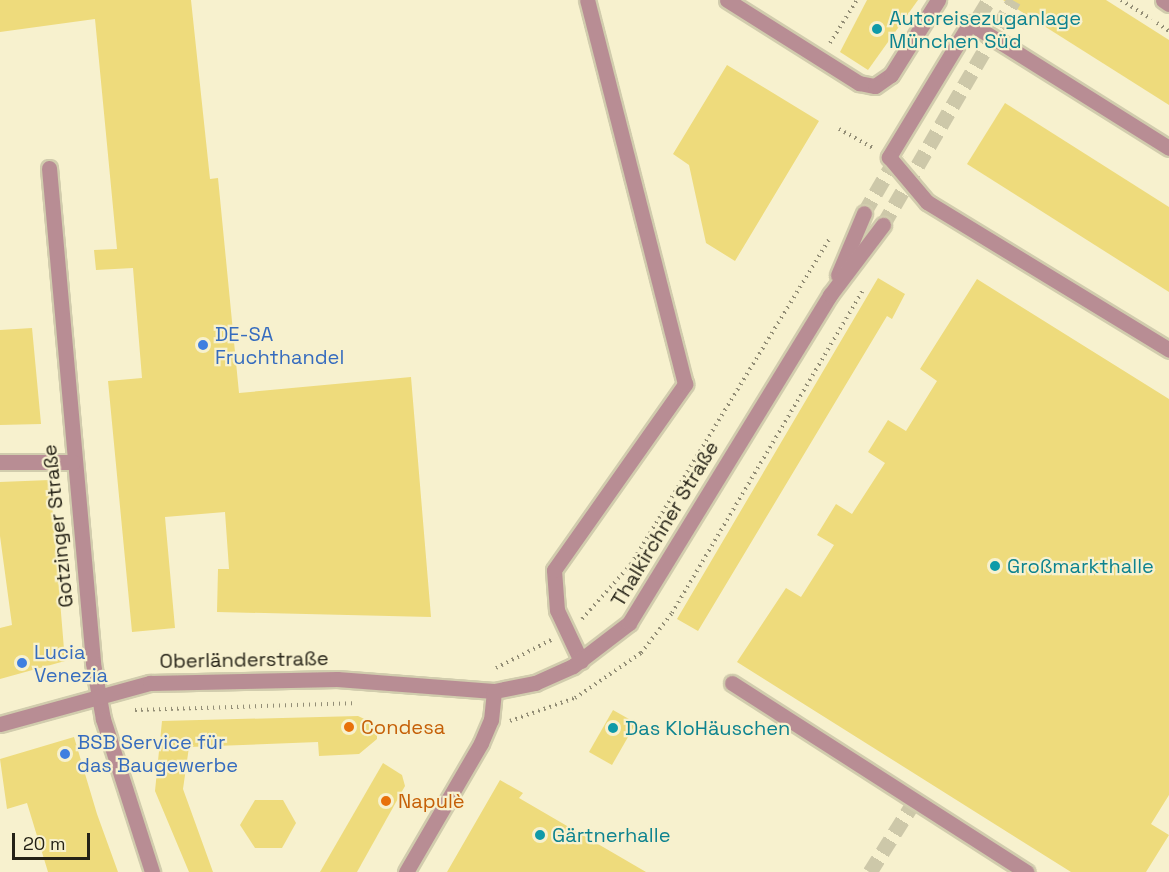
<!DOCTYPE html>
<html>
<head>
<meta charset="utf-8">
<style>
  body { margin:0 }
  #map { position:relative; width:1169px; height:872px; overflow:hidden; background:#f7f1ce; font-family:"Space Grotesk",sans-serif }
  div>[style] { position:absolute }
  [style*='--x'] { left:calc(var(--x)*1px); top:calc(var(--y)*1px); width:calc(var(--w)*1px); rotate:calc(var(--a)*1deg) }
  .building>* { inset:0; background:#eedb7c }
  .minor-tunnel>* { height:15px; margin-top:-7.5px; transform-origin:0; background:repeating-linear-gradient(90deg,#cdc8a9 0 15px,transparent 0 23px) }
  .path>* { height:4px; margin-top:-2px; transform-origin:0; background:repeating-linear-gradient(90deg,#938e76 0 1.5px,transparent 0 6px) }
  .roads { filter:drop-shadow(2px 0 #d1ccad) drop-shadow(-2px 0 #d1ccad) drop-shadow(0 2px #d1ccad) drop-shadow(0 -2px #d1ccad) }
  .minor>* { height:15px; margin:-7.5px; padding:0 7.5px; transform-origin:7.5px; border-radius:7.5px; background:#b88d94 }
  .dots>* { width:16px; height:16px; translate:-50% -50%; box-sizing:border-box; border:3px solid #f7f1ce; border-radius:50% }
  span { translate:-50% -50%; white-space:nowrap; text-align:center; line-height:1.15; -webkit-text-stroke:4.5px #f7f1ce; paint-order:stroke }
  .culture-label { font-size:20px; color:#0d838f }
  .left { translate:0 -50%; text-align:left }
  .shop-label { font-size:20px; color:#366cbe }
  .street-label { font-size:20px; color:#252216 }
  .food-label { font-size:20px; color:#c56008 }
  .scale { position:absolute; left:12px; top:833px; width:78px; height:27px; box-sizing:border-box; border:3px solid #252216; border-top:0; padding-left:8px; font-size:18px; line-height:21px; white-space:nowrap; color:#252216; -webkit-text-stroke:4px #f7f1ce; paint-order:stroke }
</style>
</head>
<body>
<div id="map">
  <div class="building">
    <div style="clip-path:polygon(0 0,191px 0,210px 179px,218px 178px,239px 393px,411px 377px,431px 617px,217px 612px,218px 569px,229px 569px,225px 512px,165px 517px,175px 628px,132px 632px,108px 381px,142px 378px,133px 268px,96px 270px,94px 250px,117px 249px,95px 19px,0 32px)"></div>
    <div style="clip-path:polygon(867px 0,918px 0,868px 70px,840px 52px)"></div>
    <div style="clip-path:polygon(1003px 0,1106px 0,1169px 40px,1169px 105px)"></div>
    <div style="clip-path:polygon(727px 65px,819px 121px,735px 261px,706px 243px,689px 165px,673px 154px)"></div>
    <div style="clip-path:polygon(1005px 103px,1169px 207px,1169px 292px,967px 164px)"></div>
    <div style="clip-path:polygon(878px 278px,905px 294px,892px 319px,887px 316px,698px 631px,677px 619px)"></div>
    <div style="clip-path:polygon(977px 279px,1169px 399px,1169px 795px,1151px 824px,1169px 835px,1146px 872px,1071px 872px,737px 662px,786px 588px,801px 597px,834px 545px,817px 535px,836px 504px,852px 514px,885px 463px,868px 452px,888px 420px,906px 431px,937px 381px,920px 369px)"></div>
    <div style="clip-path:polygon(32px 328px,41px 424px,0 425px,0 330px)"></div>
    <div style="clip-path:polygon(50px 480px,65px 661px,0 679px,0 628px,12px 625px,0 536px,0 482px)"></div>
    <div style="clip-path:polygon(613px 710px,636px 723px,612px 765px,589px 752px)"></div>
    <div style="clip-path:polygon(358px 716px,377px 725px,377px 739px,359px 754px,319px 756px,318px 742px,189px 747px,183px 789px,213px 872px,189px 872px,155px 791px,162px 721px)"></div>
    <div style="clip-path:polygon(74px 737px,97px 814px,118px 872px,48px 872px,27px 803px,7px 809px,0 759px)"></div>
    <div style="clip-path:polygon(383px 763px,402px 775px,405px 786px,357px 872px,320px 872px)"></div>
    <div style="clip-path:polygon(500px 780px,523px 793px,519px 798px,646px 872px,447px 872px)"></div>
    <div style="clip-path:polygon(255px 800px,283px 800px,296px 823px,282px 848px,255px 848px,240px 825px)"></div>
  </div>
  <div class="minor-tunnel">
    <div style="--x:967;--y:36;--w:42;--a:-58.6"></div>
    <div style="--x:864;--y:213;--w:69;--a:-59.7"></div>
    <div style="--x:883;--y:225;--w:260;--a:-59.8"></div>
    <div style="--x:870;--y:872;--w:83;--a:-57.8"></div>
  </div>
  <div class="path">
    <div style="--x:1121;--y:0;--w:36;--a:32"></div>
    <div style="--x:1157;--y:23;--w:14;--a:34"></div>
    <div style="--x:830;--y:43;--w:51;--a:-57.9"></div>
    <div style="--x:839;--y:129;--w:38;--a:29"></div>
    <div style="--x:582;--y:619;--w:74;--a:-48.3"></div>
    <div style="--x:631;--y:564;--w:381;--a:-58.6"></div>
    <div style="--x:496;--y:668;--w:62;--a:-27"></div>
    <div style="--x:135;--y:710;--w:218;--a:-1.8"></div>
    <div style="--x:510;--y:721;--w:69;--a:-19.5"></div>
    <div style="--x:575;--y:698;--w:80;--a:-34.3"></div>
    <div style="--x:641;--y:653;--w:51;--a:-52.2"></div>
    <div style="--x:672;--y:613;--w:377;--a:-59.4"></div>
  </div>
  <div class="roads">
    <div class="minor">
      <div style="--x:727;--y:0;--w:156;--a:32.2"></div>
      <div style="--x:859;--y:83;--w:16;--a:11"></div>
      <div style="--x:875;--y:86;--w:19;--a:-35"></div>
      <div style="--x:891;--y:75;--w:89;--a:-57.9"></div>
      <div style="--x:1163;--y:0;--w:7;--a:34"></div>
      <div style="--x:1169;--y:148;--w:235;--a:-147.9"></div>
      <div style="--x:970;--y:23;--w:157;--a:121.2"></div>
      <div style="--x:889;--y:157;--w:59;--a:49.8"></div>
      <div style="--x:927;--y:202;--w:284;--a:31.4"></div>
      <div style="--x:49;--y:168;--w:497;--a:84.9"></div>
      <div style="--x:93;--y:663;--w:57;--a:79.9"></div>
      <div style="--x:103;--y:719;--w:161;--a:72.2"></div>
      <div style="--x:838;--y:275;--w:67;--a:-67.2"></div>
      <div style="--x:0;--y:462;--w:73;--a:0"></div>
      <div style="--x:581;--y:661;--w:56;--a:-115.2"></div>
      <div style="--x:557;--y:610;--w:40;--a:-94.3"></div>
      <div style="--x:554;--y:570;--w:228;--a:-54.8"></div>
      <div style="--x:685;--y:384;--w:396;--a:-104.3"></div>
      <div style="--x:732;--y:683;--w:350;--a:32.7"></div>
      <div style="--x:0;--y:724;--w:156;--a:-15.3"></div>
      <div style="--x:150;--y:683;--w:187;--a:-1.2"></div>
      <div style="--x:337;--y:679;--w:157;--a:4.4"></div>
      <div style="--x:494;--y:691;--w:42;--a:-11"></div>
      <div style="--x:535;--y:683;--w:42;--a:-24.1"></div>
      <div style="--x:573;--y:666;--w:71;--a:-37.5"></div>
      <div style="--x:629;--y:623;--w:385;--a:-58.5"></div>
      <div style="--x:830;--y:295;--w:88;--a:-52.9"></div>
      <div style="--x:406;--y:872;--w:149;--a:-59.8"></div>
      <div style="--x:481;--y:743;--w:25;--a:-67"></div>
      <div style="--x:491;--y:720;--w:29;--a:-84"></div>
    </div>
  </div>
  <div class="dots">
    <div style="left:877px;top:29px;background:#0f9aa8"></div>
    <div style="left:203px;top:345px;background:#3f7fe0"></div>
    <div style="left:995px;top:566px;background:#0f9aa8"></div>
    <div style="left:22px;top:663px;background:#3f7fe0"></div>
    <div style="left:349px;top:727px;background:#e8710a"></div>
    <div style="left:613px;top:728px;background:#0f9aa8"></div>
    <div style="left:65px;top:754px;background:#3f7fe0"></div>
    <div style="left:386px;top:801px;background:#e8710a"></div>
    <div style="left:540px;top:835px;background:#0f9aa8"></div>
  </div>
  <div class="culture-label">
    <span class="left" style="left:889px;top:30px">Autoreisezuganlage<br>München Süd</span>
    <span class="left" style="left:1007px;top:566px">Großmarkthalle</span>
    <span class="left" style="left:625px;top:728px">Das KloHäuschen</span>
    <span class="left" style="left:552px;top:835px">Gärtnerhalle</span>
  </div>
  <div class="shop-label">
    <span class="left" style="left:215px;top:346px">DE-SA<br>Fruchthandel</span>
    <span class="left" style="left:34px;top:664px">Lucia<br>Venezia</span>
    <span class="left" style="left:77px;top:754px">BSB Service für<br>das Baugewerbe</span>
  </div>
  <div class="street-label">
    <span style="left:665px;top:524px;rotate:-59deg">Thalkirchner Straße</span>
    <span style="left:58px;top:526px;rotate:-96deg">Gotzinger Straße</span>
    <span style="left:244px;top:660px;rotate:-1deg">Oberländerstraße</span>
  </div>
  <div class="food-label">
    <span class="left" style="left:361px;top:727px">Condesa</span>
    <span class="left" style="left:398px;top:801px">Napulè</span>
  </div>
  <div class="scale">20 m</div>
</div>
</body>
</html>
